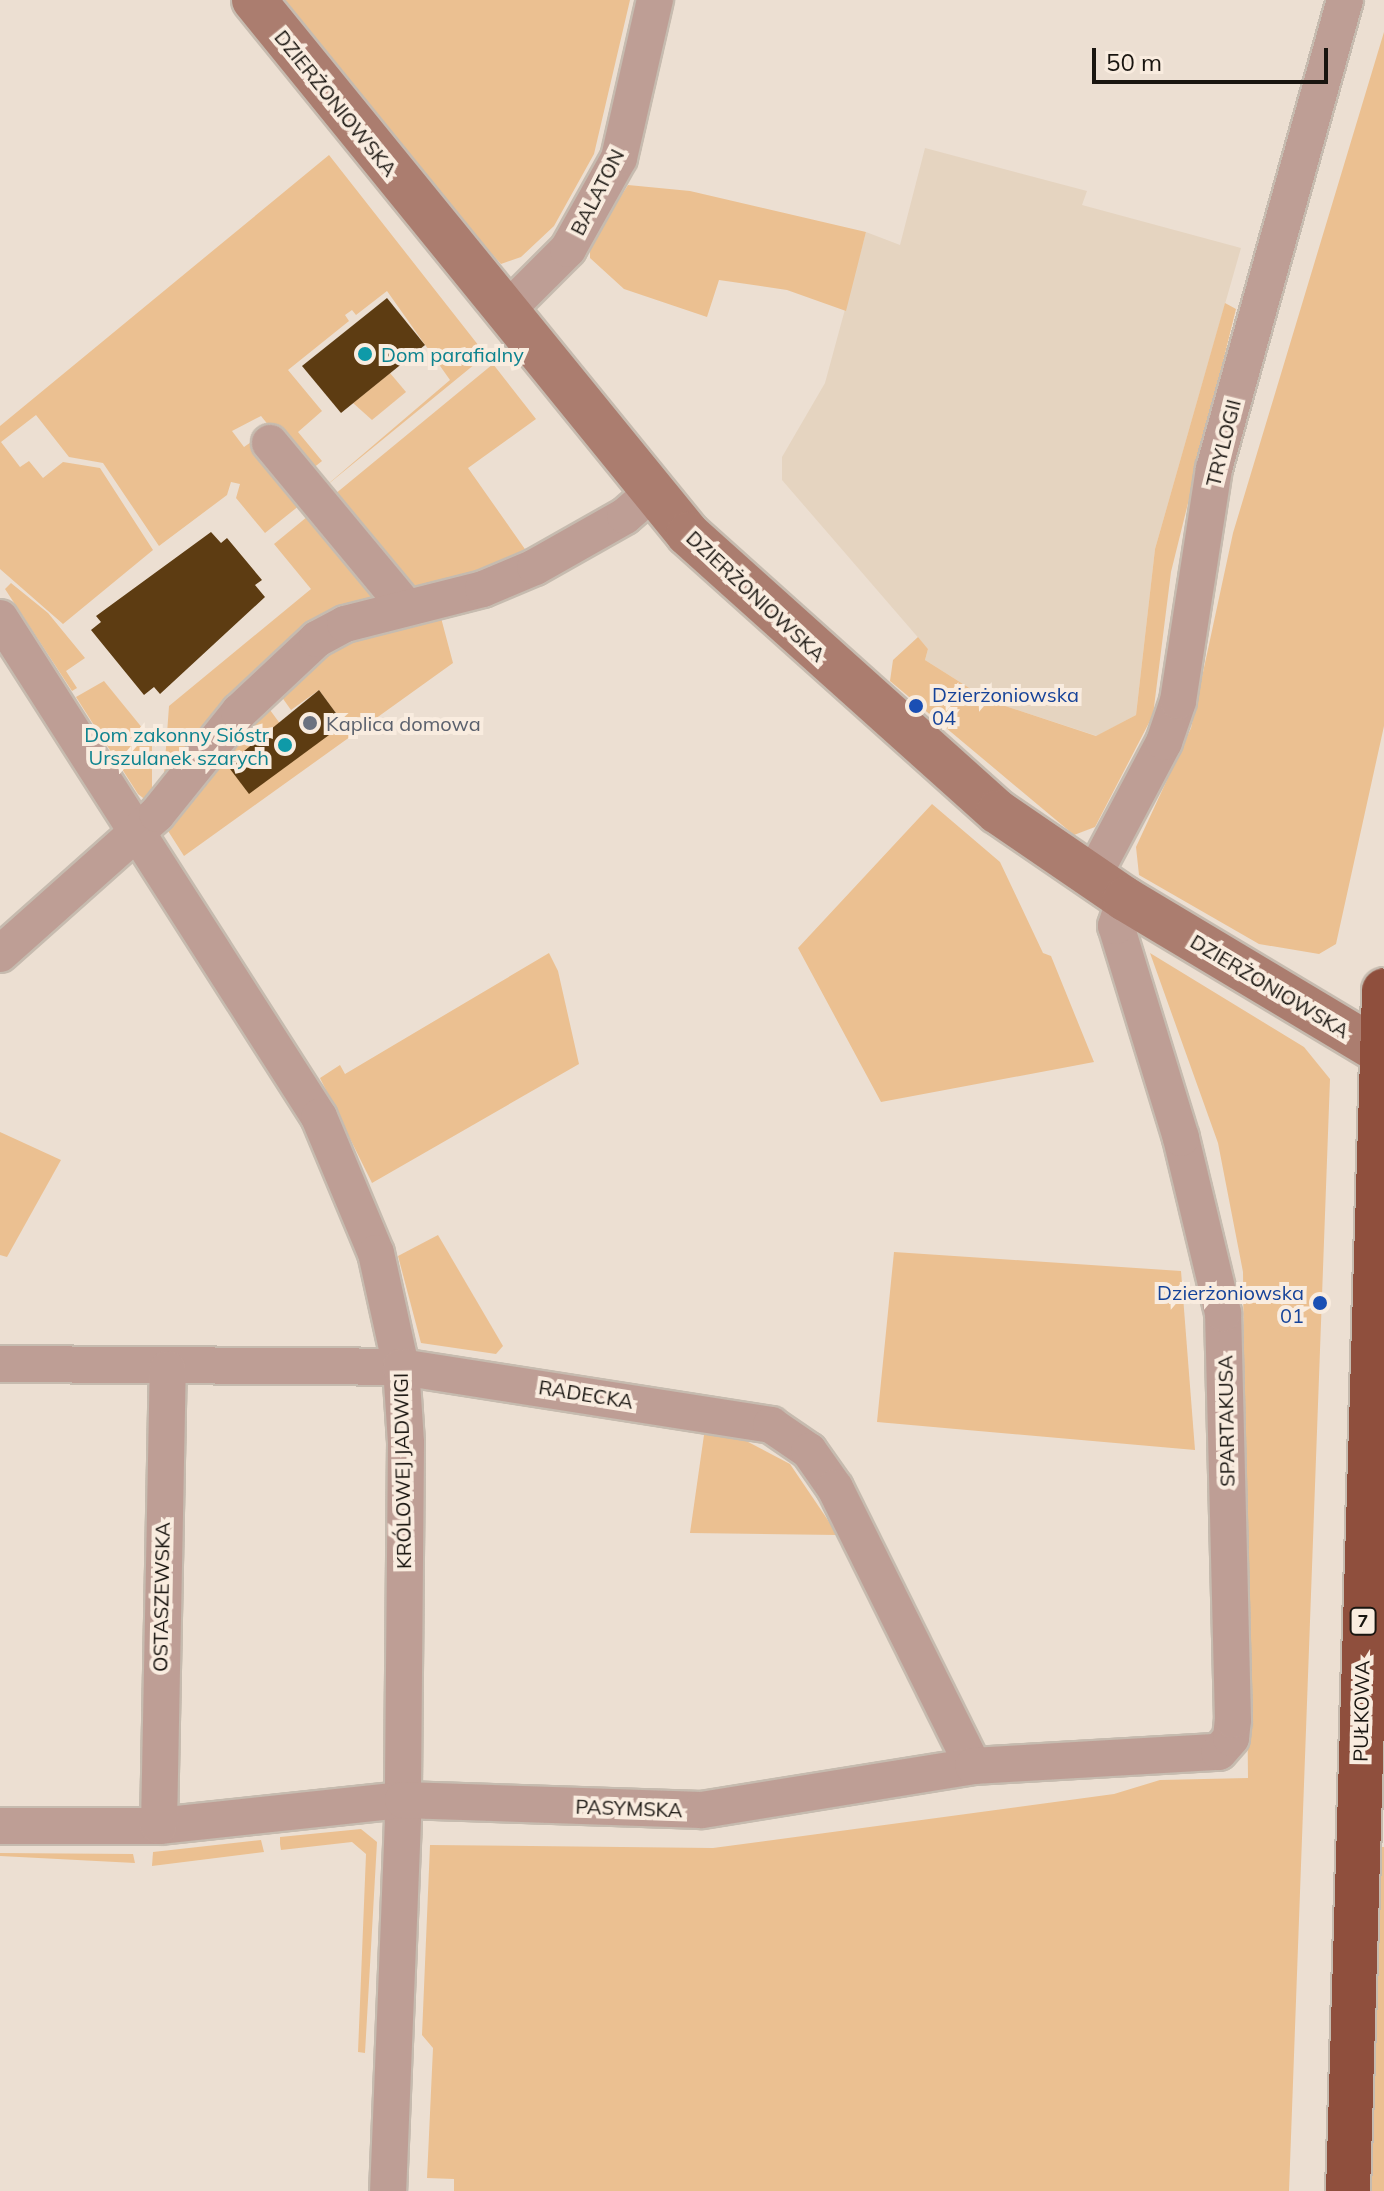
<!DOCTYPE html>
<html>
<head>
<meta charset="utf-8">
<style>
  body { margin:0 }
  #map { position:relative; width:1384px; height:2191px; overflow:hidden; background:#ecdfd2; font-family:Mulish,sans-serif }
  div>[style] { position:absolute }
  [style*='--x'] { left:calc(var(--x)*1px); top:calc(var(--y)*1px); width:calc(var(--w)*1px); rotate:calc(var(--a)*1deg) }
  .built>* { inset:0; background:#e5d4c0 }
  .green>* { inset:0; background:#ebc091 }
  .building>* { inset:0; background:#5d3c12 }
  .roads { filter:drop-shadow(2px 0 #c6bbaf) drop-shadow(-2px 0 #c6bbaf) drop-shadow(0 2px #c6bbaf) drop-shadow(0 -2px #c6bbaf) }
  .street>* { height:36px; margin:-18px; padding:0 18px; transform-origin:18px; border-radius:18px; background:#be9e95 }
  .secondary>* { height:44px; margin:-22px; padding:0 22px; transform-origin:22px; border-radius:22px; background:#ab7d6f }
  .highway>* { height:44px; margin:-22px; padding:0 22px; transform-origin:22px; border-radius:22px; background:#8f4f3d }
  .dots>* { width:22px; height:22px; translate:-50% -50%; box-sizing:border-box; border:4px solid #f9ecdf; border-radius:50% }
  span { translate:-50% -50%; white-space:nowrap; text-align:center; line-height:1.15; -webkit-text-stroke:8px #f9ecdf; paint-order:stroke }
  .shield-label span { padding:2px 6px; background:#f9ecdf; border:2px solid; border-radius:6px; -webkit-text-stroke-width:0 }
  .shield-label { font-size:18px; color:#191510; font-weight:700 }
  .street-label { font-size:20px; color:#191510 }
  .culture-label { font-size:20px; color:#0d838f }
  .left { translate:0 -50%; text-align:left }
  .right { translate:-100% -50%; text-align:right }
  .transit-label { font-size:20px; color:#164399 }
  .worship-label { font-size:20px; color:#5b616d }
  .scale { position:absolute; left:1092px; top:48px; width:236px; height:36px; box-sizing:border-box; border:4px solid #191510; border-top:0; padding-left:10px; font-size:24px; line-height:28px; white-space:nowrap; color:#191510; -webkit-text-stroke:6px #f9ecdf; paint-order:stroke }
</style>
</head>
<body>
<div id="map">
  <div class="built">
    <div style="clip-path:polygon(925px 148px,1087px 191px,1082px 205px,1241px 248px,1155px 549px,1136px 715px,1097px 736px,990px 701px,925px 660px,928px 649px,782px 480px,782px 457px,825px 383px,866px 232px,900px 245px)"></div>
  </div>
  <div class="green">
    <div style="clip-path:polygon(277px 0,630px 0,594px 154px,554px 226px,521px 257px,501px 264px,471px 231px,464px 236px)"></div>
    <div style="clip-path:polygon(1384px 32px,1384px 726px,1336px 944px,1319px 954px,1259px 944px,1139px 875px,1136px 847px,1191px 728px,1233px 533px)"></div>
    <div style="clip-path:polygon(329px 155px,486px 355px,321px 490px,450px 380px,387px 291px,356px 315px,352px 310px,345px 315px,349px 321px,288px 370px,322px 411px,298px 432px,322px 461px,307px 473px,261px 416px,232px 431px,244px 447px,254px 440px,305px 501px,265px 533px,236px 498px,240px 484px,231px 482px,227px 495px,159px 546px,103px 463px,69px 457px,36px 415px,1px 442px,20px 467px,29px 461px,43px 478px,63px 462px,100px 468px,153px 550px,63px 624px,0 569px,0 426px)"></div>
    <div style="clip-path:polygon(628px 185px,690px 191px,866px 232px,846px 311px,787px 290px,719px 280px,707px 317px,624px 289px,590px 258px,590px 244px)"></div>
    <div style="clip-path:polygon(1225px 303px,1236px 309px,1171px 572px,1153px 715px,1095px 827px,1074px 835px,890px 681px,893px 660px,918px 637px,928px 649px,925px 660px,990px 701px,1096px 736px,1136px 715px,1155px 549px)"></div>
    <div style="clip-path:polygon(493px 364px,536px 419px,468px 468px,527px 552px,433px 588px,413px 588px,329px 499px)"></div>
    <div style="clip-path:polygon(390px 373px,406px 392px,372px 420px,353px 403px)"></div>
    <div style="clip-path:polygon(313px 512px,382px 596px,173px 782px,164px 775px,169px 706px,311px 589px,274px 544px)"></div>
    <div style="clip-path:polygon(11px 583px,48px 613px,85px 658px,66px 671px,77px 688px,72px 691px,5px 589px)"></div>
    <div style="clip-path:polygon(440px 614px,453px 663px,184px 856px,163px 823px,262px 699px,281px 725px,344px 724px,319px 690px,291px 710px,274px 686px,322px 645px)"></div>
    <div style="clip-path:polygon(104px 681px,152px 740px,152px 805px,138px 794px,76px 697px)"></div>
    <div style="clip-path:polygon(932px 804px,1000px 862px,1043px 953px,1051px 956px,1094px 1062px,881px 1102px,798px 948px)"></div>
    <div style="clip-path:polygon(549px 953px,558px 971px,579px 1064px,372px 1183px,320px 1078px,340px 1065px,345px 1074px)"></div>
    <div style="clip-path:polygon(1150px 953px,1304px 1047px,1330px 1079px,1289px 2191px,454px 2191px,454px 2179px,427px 2178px,433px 2048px,422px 2035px,430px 1845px,713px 1848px,1114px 1794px,1160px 1780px,1248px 1778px,1243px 1272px,1218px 1143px)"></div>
    <div style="clip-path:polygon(0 1132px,61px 1160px,7px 1257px,0 1255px)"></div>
    <div style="clip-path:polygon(438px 1235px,503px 1346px,496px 1354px,421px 1343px,398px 1256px)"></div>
    <div style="clip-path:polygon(894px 1252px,1181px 1271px,1195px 1450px,877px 1422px)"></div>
    <div style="clip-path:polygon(705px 1428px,729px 1432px,790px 1464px,838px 1535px,690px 1533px)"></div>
    <div style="clip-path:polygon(361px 1829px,377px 1842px,365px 2053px,358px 2052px,366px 1854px,352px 1842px,281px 1850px,280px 1844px,280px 1837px)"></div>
    <div style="clip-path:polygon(261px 1840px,264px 1852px,152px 1866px,153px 1852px)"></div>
    <div style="clip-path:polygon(1374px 1847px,1384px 1847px,1384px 2191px,1365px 2191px)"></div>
    <div style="clip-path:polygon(0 1853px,133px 1854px,135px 1863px,0 1856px)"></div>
  </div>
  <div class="building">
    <div style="clip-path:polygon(387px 298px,425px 345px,341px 413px,302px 366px)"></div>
    <div style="clip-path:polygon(211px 532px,221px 543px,227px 538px,262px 580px,255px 585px,265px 597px,160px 694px,154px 687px,144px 695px,91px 630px,101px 622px,96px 616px)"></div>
    <div style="clip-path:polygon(319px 690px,344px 724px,249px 794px,227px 765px)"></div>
  </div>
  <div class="roads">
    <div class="street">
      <div style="--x:504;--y:313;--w:91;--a:-45"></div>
      <div style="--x:568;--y:249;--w:104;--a:-60.7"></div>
      <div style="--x:619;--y:158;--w:162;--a:-77.2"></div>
      <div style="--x:270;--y:443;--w:213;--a:50.3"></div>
      <div style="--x:0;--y:618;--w:592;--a:57.41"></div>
      <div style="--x:319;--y:1117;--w:147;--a:67.3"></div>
      <div style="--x:376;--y:1253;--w:117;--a:77.6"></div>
      <div style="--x:401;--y:1367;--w:76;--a:86.2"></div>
      <div style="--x:406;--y:1443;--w:377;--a:90.5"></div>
      <div style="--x:403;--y:1820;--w:371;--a:92.3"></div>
      <div style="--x:1092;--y:878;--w:154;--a:-62.1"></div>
      <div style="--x:1164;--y:742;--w:43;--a:-71.1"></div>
      <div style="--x:1178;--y:701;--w:235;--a:-81.2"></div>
      <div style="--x:1214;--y:469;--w:487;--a:-74.4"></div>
      <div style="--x:0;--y:954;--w:210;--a:-41.7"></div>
      <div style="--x:157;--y:814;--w:131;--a:-51.2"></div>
      <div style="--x:239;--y:712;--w:107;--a:-43.1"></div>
      <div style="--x:317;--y:639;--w:32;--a:-28"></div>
      <div style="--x:345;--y:624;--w:142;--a:-14.2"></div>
      <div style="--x:483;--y:589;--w:56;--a:-22.9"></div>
      <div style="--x:535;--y:567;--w:103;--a:-29.5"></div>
      <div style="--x:625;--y:516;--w:33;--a:-41"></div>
      <div style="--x:0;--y:1364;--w:401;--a:0.4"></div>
      <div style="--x:401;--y:1367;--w:375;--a:8.9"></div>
      <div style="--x:771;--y:1425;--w:46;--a:34.4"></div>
      <div style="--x:809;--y:1451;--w:45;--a:54.9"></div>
      <div style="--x:835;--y:1488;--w:310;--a:63.6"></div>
      <div style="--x:0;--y:1826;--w:159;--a:0"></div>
      <div style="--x:159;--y:1826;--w:245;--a:-6.1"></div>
      <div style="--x:403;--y:1800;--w:299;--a:1.9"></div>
      <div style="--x:702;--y:1810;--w:275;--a:-9.2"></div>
      <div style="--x:973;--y:1766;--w:246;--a:-3.3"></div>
      <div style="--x:1219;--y:1752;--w:18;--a:-49"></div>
      <div style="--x:1231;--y:1738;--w:18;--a:-84"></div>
      <div style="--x:1233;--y:1720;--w:407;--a:-91.4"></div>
      <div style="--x:1223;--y:1313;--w:180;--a:-103.5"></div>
      <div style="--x:1181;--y:1138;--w:222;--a:-107"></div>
      <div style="--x:1116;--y:926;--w:28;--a:-72"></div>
      <div style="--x:159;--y:1826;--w:457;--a:-88.9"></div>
    </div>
    <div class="secondary">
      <div style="--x:254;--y:0;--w:688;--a:50.9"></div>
      <div style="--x:688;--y:534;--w:416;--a:41.9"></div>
      <div style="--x:998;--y:812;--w:154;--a:34.4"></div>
      <div style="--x:1125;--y:899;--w:302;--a:30.9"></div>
    </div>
    <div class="highway">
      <div style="--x:1348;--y:2191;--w:1201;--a:-88.28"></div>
    </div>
  </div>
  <div class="dots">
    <div style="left:365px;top:354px;background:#0f9aa8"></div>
    <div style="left:916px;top:706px;background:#1a4fb4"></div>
    <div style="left:310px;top:723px;background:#6b7280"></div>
    <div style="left:285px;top:745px;background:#0f9aa8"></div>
    <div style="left:1320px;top:1303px;background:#1a4fb4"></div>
  </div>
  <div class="shield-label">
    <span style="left:1363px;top:1621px">7</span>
  </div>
  <div class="street-label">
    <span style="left:336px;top:103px;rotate:51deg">DZIERŻONIOWSKA</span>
    <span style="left:597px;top:192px;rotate:-63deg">BALATON</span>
    <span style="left:1223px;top:443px;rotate:-76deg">TRYLOGII</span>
    <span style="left:756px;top:596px;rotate:43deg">DZIERŻONIOWSKA</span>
    <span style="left:1270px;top:986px;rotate:31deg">DZIERŻONIOWSKA</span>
    <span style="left:586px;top:1394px;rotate:9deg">RADECKA</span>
    <span style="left:1226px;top:1421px;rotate:-91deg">SPARTAKUSA</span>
    <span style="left:402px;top:1471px;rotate:-91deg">KRÓLOWEJ JADWIGI</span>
    <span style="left:161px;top:1597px;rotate:-89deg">OSTASZEWSKA</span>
    <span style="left:1361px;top:1711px;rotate:-89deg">PUŁKOWA</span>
    <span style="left:629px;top:1808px;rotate:2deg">PASYMSKA</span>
  </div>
  <div class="culture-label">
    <span class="left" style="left:381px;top:354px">Dom parafialny</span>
    <span class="right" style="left:269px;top:746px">Dom zakonny Sióstr<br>Urszulanek szarych</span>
  </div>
  <div class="transit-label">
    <span class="left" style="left:932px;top:706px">Dzierżoniowska<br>04</span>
    <span class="right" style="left:1304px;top:1304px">Dzierżoniowska<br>01</span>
  </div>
  <div class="worship-label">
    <span class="left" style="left:326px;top:723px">Kaplica domowa</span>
  </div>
  <div class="scale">50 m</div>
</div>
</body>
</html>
